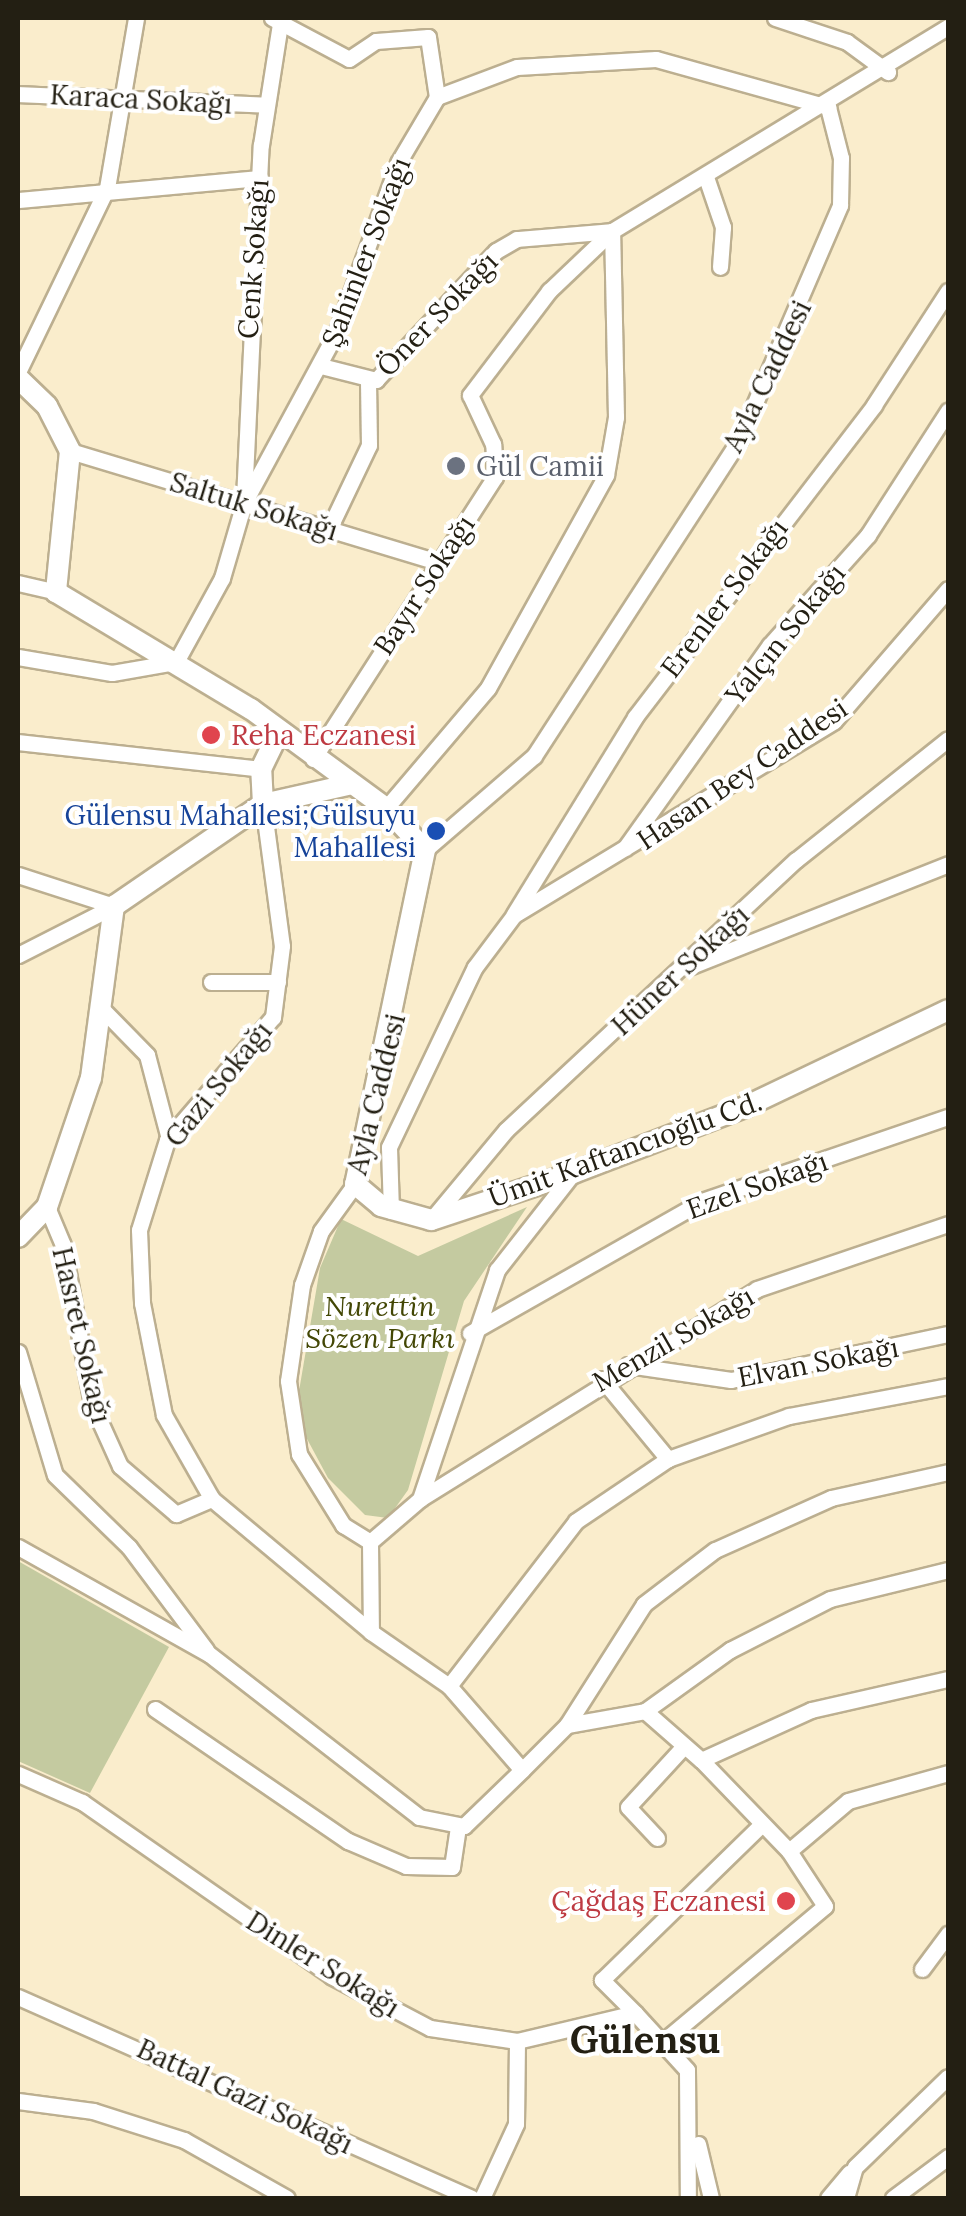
<!DOCTYPE html>
<html>
<head>
<meta charset="utf-8">
<style>
  body { margin:0 }
  #map { position:relative; width:966px; height:2216px; overflow:hidden; background:#faedcc; font-family:Lora,serif }
  div>[style] { position:absolute }
  [style*='--x'] { left:calc(var(--x)*1px); top:calc(var(--y)*1px); width:calc(var(--w)*1px); rotate:calc(var(--a)*1deg) }
  .green>* { inset:0; background:#c4caa0 }
  .roads { filter:drop-shadow(2px 0 #bcaf90) drop-shadow(-2px 0 #bcaf90) drop-shadow(0 2px #bcaf90) drop-shadow(0 -2px #bcaf90) }
  .street>* { height:15px; margin:-7.5px; padding:0 7.5px; transform-origin:7.5px; border-radius:7.5px; background:#fff }
  .secondary>* { height:20px; margin:-10px; padding:0 10px; transform-origin:10px; border-radius:10px; background:#fff }
  .dots>* { width:28px; height:28px; translate:-50% -50%; box-sizing:border-box; border:5px solid #fff; border-radius:50% }
  span { translate:-50% -50%; white-space:nowrap; text-align:center; line-height:1.15; -webkit-text-stroke:8px #fff; paint-order:stroke }
  .street-label { font-size:28px; color:#231f13 }
  .worship-label { font-size:28px; color:#5b616d }
  .left { translate:0 -50%; text-align:left }
  .health-label { font-size:28px; color:#be3a42 }
  .right { translate:-100% -50%; text-align:right }
  .transit-label { font-size:28px; color:#164399 }
  .park-label { font-size:28px; color:#434705; font-style:italic }
  .district-label { font-size:38px; color:#231f13; font-weight:700 }
  .frame { position:absolute; inset:0; border:20px solid #231f13; pointer-events:none }
</style>
</head>
<body>
<div id="map">
  <div class="green">
    <div style="clip-path:polygon(527px 1207px,464px 1301px,408px 1490px,388px 1518px,365px 1515px,328px 1478px,306px 1437px,299px 1391px,320px 1268px,341px 1219px,418px 1256px)"></div>
    <div style="clip-path:polygon(18px 1561px,169px 1647px,90px 1793px,18px 1761px)"></div>
  </div>
  <div class="roads">
    <div class="street">
      <div style="--x:272;--y:18;--w:87;--a:28"></div>
      <div style="--x:349;--y:59;--w:32;--a:-34"></div>
      <div style="--x:376;--y:41;--w:52;--a:-4.4"></div>
      <div style="--x:428;--y:37;--w:61;--a:81.5"></div>
      <div style="--x:775;--y:18;--w:76;--a:18.4"></div>
      <div style="--x:847;--y:42;--w:51;--a:36.2"></div>
      <div style="--x:18;--y:94;--w:247;--a:2.5"></div>
      <div style="--x:707;--y:180;--w:50;--a:71.2"></div>
      <div style="--x:723;--y:227;--w:40;--a:94.3"></div>
      <div style="--x:18;--y:200;--w:243;--a:-5.2"></div>
      <div style="--x:321;--y:366;--w:57;--a:14.3"></div>
      <div style="--x:376;--y:380;--w:176;--a:-47.1"></div>
      <div style="--x:496;--y:251;--w:24;--a:-30"></div>
      <div style="--x:517;--y:239;--w:95;--a:-4.8"></div>
      <div style="--x:18;--y:372;--w:204;--a:-64.2"></div>
      <div style="--x:107;--y:188;--w:172;--a:-80.3"></div>
      <div style="--x:70;--y:451;--w:384;--a:16.8"></div>
      <div style="--x:244;--y:499;--w:354;--a:-87.3"></div>
      <div style="--x:261;--y:145;--w:129;--a:-81.1"></div>
      <div style="--x:329;--y:529;--w:93;--a:-64.5"></div>
      <div style="--x:369;--y:445;--w:64;--a:-90.9"></div>
      <div style="--x:18;--y:583;--w:39;--a:13"></div>
      <div style="--x:18;--y:657;--w:95;--a:9.7"></div>
      <div style="--x:112;--y:673;--w:65;--a:-9.8"></div>
      <div style="--x:176;--y:662;--w:96;--a:-61.3"></div>
      <div style="--x:222;--y:578;--w:78;--a:-73.7"></div>
      <div style="--x:244;--y:503;--w:196;--a:-61.6"></div>
      <div style="--x:337;--y:331;--w:179;--a:-70"></div>
      <div style="--x:398;--y:163;--w:77;--a:-59.4"></div>
      <div style="--x:437;--y:97;--w:85;--a:-20.6"></div>
      <div style="--x:517;--y:67;--w:139;--a:-3.3"></div>
      <div style="--x:656;--y:59;--w:179;--a:15.6"></div>
      <div style="--x:18;--y:742;--w:244;--a:6.3"></div>
      <div style="--x:313;--y:759;--w:336;--a:-57.2"></div>
      <div style="--x:495;--y:477;--w:33;--a:-93"></div>
      <div style="--x:493;--y:444;--w:54;--a:-115.1"></div>
      <div style="--x:470;--y:395;--w:131;--a:-52.8"></div>
      <div style="--x:549;--y:291;--w:87;--a:-43.6"></div>
      <div style="--x:612;--y:231;--w:393;--a:-31.3"></div>
      <div style="--x:263;--y:804;--w:143;--a:82.4"></div>
      <div style="--x:282;--y:946;--w:72;--a:97.2"></div>
      <div style="--x:273;--y:1017;--w:162;--a:130.8"></div>
      <div style="--x:167;--y:1140;--w:94;--a:107.3"></div>
      <div style="--x:139;--y:1230;--w:73;--a:87.6"></div>
      <div style="--x:142;--y:1303;--w:114;--a:78.9"></div>
      <div style="--x:164;--y:1415;--w:97;--a:60.3"></div>
      <div style="--x:212;--y:1499;--w:207;--a:39.9"></div>
      <div style="--x:386;--y:808;--w:157;--a:-49.6"></div>
      <div style="--x:488;--y:688;--w:244;--a:-61"></div>
      <div style="--x:606;--y:475;--w:59;--a:-80.2"></div>
      <div style="--x:616;--y:417;--w:186;--a:-91.2"></div>
      <div style="--x:625;--y:848;--w:249;--a:-54.5"></div>
      <div style="--x:770;--y:645;--w:147;--a:-48.3"></div>
      <div style="--x:868;--y:535;--w:148;--a:-57.2"></div>
      <div style="--x:425;--y:850;--w:144;--a:-40.8"></div>
      <div style="--x:534;--y:756;--w:377;--a:-57"></div>
      <div style="--x:739;--y:440;--w:256;--a:-66.7"></div>
      <div style="--x:840;--y:205;--w:47;--a:-88.8"></div>
      <div style="--x:841;--y:158;--w:53;--a:-104.3"></div>
      <div style="--x:18;--y:875;--w:101;--a:17.9"></div>
      <div style="--x:514;--y:914;--w:231;--a:-58.4"></div>
      <div style="--x:635;--y:717;--w:393;--a:-52.5"></div>
      <div style="--x:874;--y:405;--w:136;--a:-57"></div>
      <div style="--x:18;--y:955;--w:108;--a:-27"></div>
      <div style="--x:691;--y:966;--w:277;--a:-21.6"></div>
      <div style="--x:211;--y:982;--w:67;--a:0"></div>
      <div style="--x:103;--y:1010;--w:63;--a:45.6"></div>
      <div style="--x:147;--y:1055;--w:87;--a:75.3"></div>
      <div style="--x:355;--y:1184;--w:58;--a:125.9"></div>
      <div style="--x:321;--y:1231;--w:57;--a:109.4"></div>
      <div style="--x:302;--y:1285;--w:97;--a:98.3"></div>
      <div style="--x:288;--y:1381;--w:74;--a:81.4"></div>
      <div style="--x:299;--y:1454;--w:84;--a:58.2"></div>
      <div style="--x:343;--y:1525;--w:32;--a:32"></div>
      <div style="--x:370;--y:1542;--w:90;--a:89.4"></div>
      <div style="--x:371;--y:1632;--w:95;--a:34.7"></div>
      <div style="--x:449;--y:1686;--w:111;--a:49"></div>
      <div style="--x:522;--y:1770;--w:64;--a:-45"></div>
      <div style="--x:567;--y:1725;--w:79;--a:-10.2"></div>
      <div style="--x:645;--y:1711;--w:74;--a:41.2"></div>
      <div style="--x:701;--y:1760;--w:121;--a:-24.4"></div>
      <div style="--x:811;--y:1710;--w:140;--a:-12.8"></div>
      <div style="--x:47;--y:1207;--w:41;--a:67.2"></div>
      <div style="--x:63;--y:1245;--w:162;--a:79.7"></div>
      <div style="--x:92;--y:1404;--w:68;--a:65.7"></div>
      <div style="--x:120;--y:1466;--w:74;--a:40.6"></div>
      <div style="--x:176;--y:1514;--w:39;--a:-23"></div>
      <div style="--x:391;--y:1211;--w:64;--a:-91.8"></div>
      <div style="--x:389;--y:1147;--w:199;--a:-64.5"></div>
      <div style="--x:475;--y:967;--w:65;--a:-53.1"></div>
      <div style="--x:514;--y:915;--w:374;--a:-31.2"></div>
      <div style="--x:834;--y:721;--w:174;--a:-49.2"></div>
      <div style="--x:431;--y:1220;--w:117;--a:-50.2"></div>
      <div style="--x:506;--y:1130;--w:396;--a:-43"></div>
      <div style="--x:796;--y:860;--w:194;--a:-38.5"></div>
      <div style="--x:470;--y:1333;--w:267;--a:-29.6"></div>
      <div style="--x:702;--y:1201;--w:260;--a:-18.9"></div>
      <div style="--x:18;--y:1352;--w:128;--a:73.3"></div>
      <div style="--x:55;--y:1475;--w:103;--a:44.2"></div>
      <div style="--x:129;--y:1547;--w:129;--a:53.2"></div>
      <div style="--x:628;--y:1365;--w:104;--a:8.3"></div>
      <div style="--x:731;--y:1380;--w:222;--a:-12"></div>
      <div style="--x:602;--y:1379;--w:104;--a:50.5"></div>
      <div style="--x:420;--y:1499;--w:397;--a:-31.9"></div>
      <div style="--x:757;--y:1289;--w:202;--a:-18.8"></div>
      <div style="--x:370;--y:1542;--w:66;--a:-40.7"></div>
      <div style="--x:420;--y:1499;--w:242;--a:-71.4"></div>
      <div style="--x:497;--y:1270;--w:123;--a:-51.9"></div>
      <div style="--x:18;--y:1547;--w:219;--a:29.3"></div>
      <div style="--x:209;--y:1654;--w:266;--a:37.8"></div>
      <div style="--x:419;--y:1817;--w:46;--a:11.3"></div>
      <div style="--x:464;--y:1826;--w:81;--a:-44"></div>
      <div style="--x:449;--y:1686;--w:208;--a:-52.4"></div>
      <div style="--x:576;--y:1521;--w:111;--a:-34"></div>
      <div style="--x:668;--y:1459;--w:128;--a:-19.6"></div>
      <div style="--x:789;--y:1416;--w:162;--a:-10.7"></div>
      <div style="--x:155;--y:1709;--w:234;--a:34.4"></div>
      <div style="--x:348;--y:1841;--w:63;--a:23.3"></div>
      <div style="--x:406;--y:1866;--w:46;--a:1.2"></div>
      <div style="--x:452;--y:1867;--w:40;--a:-81.5"></div>
      <div style="--x:645;--y:1711;--w:105;--a:-35.7"></div>
      <div style="--x:730;--y:1650;--w:112;--a:-27"></div>
      <div style="--x:830;--y:1599;--w:122;--a:-13.8"></div>
      <div style="--x:567;--y:1725;--w:143;--a:-57.5"></div>
      <div style="--x:644;--y:1604;--w:89;--a:-37.3"></div>
      <div style="--x:715;--y:1550;--w:127;--a:-24.1"></div>
      <div style="--x:831;--y:1498;--w:120;--a:-12.5"></div>
      <div style="--x:18;--y:1774;--w:70;--a:23.6"></div>
      <div style="--x:82;--y:1802;--w:304;--a:34.9"></div>
      <div style="--x:331;--y:1976;--w:112;--a:27.7"></div>
      <div style="--x:430;--y:2028;--w:88;--a:8.5"></div>
      <div style="--x:517;--y:2041;--w:121;--a:-13.3"></div>
      <div style="--x:635;--y:2013;--w:77;--a:47.6"></div>
      <div style="--x:687;--y:2070;--w:128;--a:89.6"></div>
      <div style="--x:657;--y:1838;--w:42;--a:-133.1"></div>
      <div style="--x:628;--y:1807;--w:83;--a:-47.4"></div>
      <div style="--x:789;--y:1851;--w:77;--a:-40.3"></div>
      <div style="--x:848;--y:1801;--w:104;--a:-15.6"></div>
      <div style="--x:922;--y:1969;--w:44;--a:-53.4"></div>
      <div style="--x:18;--y:1997;--w:496;--a:23.9"></div>
      <div style="--x:635;--y:2013;--w:47;--a:-135"></div>
      <div style="--x:602;--y:1980;--w:219;--a:-44.3"></div>
      <div style="--x:666;--y:2039;--w:207;--a:-39.9"></div>
      <div style="--x:825;--y:1906;--w:66;--a:-123.2"></div>
      <div style="--x:789;--y:1851;--w:127;--a:-134"></div>
      <div style="--x:18;--y:2101;--w:76;--a:7.6"></div>
      <div style="--x:93;--y:2111;--w:96;--a:17.7"></div>
      <div style="--x:184;--y:2140;--w:118;--a:29.4"></div>
      <div style="--x:698;--y:2144;--w:56;--a:76.5"></div>
      <div style="--x:482;--y:2198;--w:81;--a:-65.3"></div>
      <div style="--x:516;--y:2124;--w:83;--a:-89.3"></div>
      <div style="--x:828;--y:2198;--w:33;--a:-50"></div>
      <div style="--x:846;--y:2198;--w:32;--a:-74"></div>
      <div style="--x:855;--y:2167;--w:129;--a:-44.1"></div>
      <div style="--x:893;--y:2198;--w:69;--a:-36.7"></div>
    </div>
    <div class="secondary">
      <div style="--x:18;--y:378;--w:40;--a:44"></div>
      <div style="--x:47;--y:406;--w:51;--a:62.9"></div>
      <div style="--x:70;--y:451;--w:142;--a:95.7"></div>
      <div style="--x:56;--y:592;--w:227;--a:31"></div>
      <div style="--x:251;--y:709;--w:167;--a:36.3"></div>
      <div style="--x:386;--y:808;--w:57;--a:47.1"></div>
      <div style="--x:425;--y:850;--w:341;--a:101.8"></div>
      <div style="--x:355;--y:1184;--w:34;--a:40"></div>
      <div style="--x:381;--y:1206;--w:52;--a:15.6"></div>
      <div style="--x:431;--y:1220;--w:150;--a:-18.3"></div>
      <div style="--x:573;--y:1173;--w:184;--a:-21"></div>
      <div style="--x:745;--y:1107;--w:225;--a:-25.5"></div>
      <div style="--x:263;--y:804;--w:35;--a:-93"></div>
      <div style="--x:261;--y:769;--w:41;--a:-64.1"></div>
      <div style="--x:18;--y:1237;--w:42;--a:-46"></div>
      <div style="--x:47;--y:1207;--w:136;--a:-71.2"></div>
      <div style="--x:91;--y:1078;--w:174;--a:-82.4"></div>
      <div style="--x:114;--y:906;--w:181;--a:-34.4"></div>
      <div style="--x:263;--y:804;--w:87;--a:-12.6"></div>
    </div>
  </div>
  <div class="dots">
    <div style="left:456px;top:466px;background:#6b7280"></div>
    <div style="left:211px;top:735px;background:#e0444e"></div>
    <div style="left:436px;top:831px;background:#1a4fb4"></div>
    <div style="left:786px;top:1901px;background:#e0444e"></div>
  </div>
  <div class="street-label">
    <span style="left:141px;top:99px;rotate:3deg">Karaca Sokağı</span>
    <span style="left:366px;top:252px;rotate:-69deg">Şahinler Sokağı</span>
    <span style="left:253px;top:259px;rotate:-86deg">Cenk Sokağı</span>
    <span style="left:437px;top:314px;rotate:-46deg">Öner Sokağı</span>
    <span style="left:767px;top:376px;rotate:-64deg">Ayla Caddesi</span>
    <span style="left:254px;top:506px;rotate:17deg">Saltuk Sokağı</span>
    <span style="left:424px;top:585px;rotate:-57deg">Bayır Sokağı</span>
    <span style="left:724px;top:598px;rotate:-53deg">Erenler Sokağı</span>
    <span style="left:785px;top:634px;rotate:-51deg">Yalçın Sokağı</span>
    <span style="left:742px;top:774px;rotate:-34deg">Hasan Bey Caddesi</span>
    <span style="left:680px;top:970px;rotate:-43deg">Hüner Sokağı</span>
    <span style="left:218px;top:1084px;rotate:-51deg">Gazi Sokağı</span>
    <span style="left:376px;top:1094px;rotate:-76deg">Ayla Caddesi</span>
    <span style="left:625px;top:1149px;rotate:-20deg">Ümit Kaftancıoğlu Cd.</span>
    <span style="left:757px;top:1185px;rotate:-20deg">Ezel Sokağı</span>
    <span style="left:82px;top:1335px;rotate:77deg">Hasret Sokağı</span>
    <span style="left:673px;top:1339px;rotate:-30deg">Menzil Sokağı</span>
    <span style="left:818px;top:1362px;rotate:-11deg">Elvan Sokağı</span>
    <span style="left:323px;top:1964px;rotate:32deg">Dinler Sokağı</span>
    <span style="left:245px;top:2096px;rotate:25deg">Battal Gazi Sokağı</span>
  </div>
  <div class="worship-label">
    <span class="left" style="left:476px;top:466px">Gül Camii</span>
  </div>
  <div class="health-label">
    <span class="left" style="left:231px;top:735px">Reha Eczanesi</span>
    <span class="right" style="left:766px;top:1901px">Çağdaş Eczanesi</span>
  </div>
  <div class="transit-label">
    <span class="right" style="left:416px;top:831px">Gülensu Mahallesi;Gülsuyu<br>Mahallesi</span>
  </div>
  <div class="park-label">
    <span style="left:380px;top:1322px">Nurettin<br>Sözen Parkı</span>
  </div>
  <div class="district-label">
    <span style="left:645px;top:2040px">Gülensu</span>
  </div>
  <div class="frame"></div>
</div>
</body>
</html>
